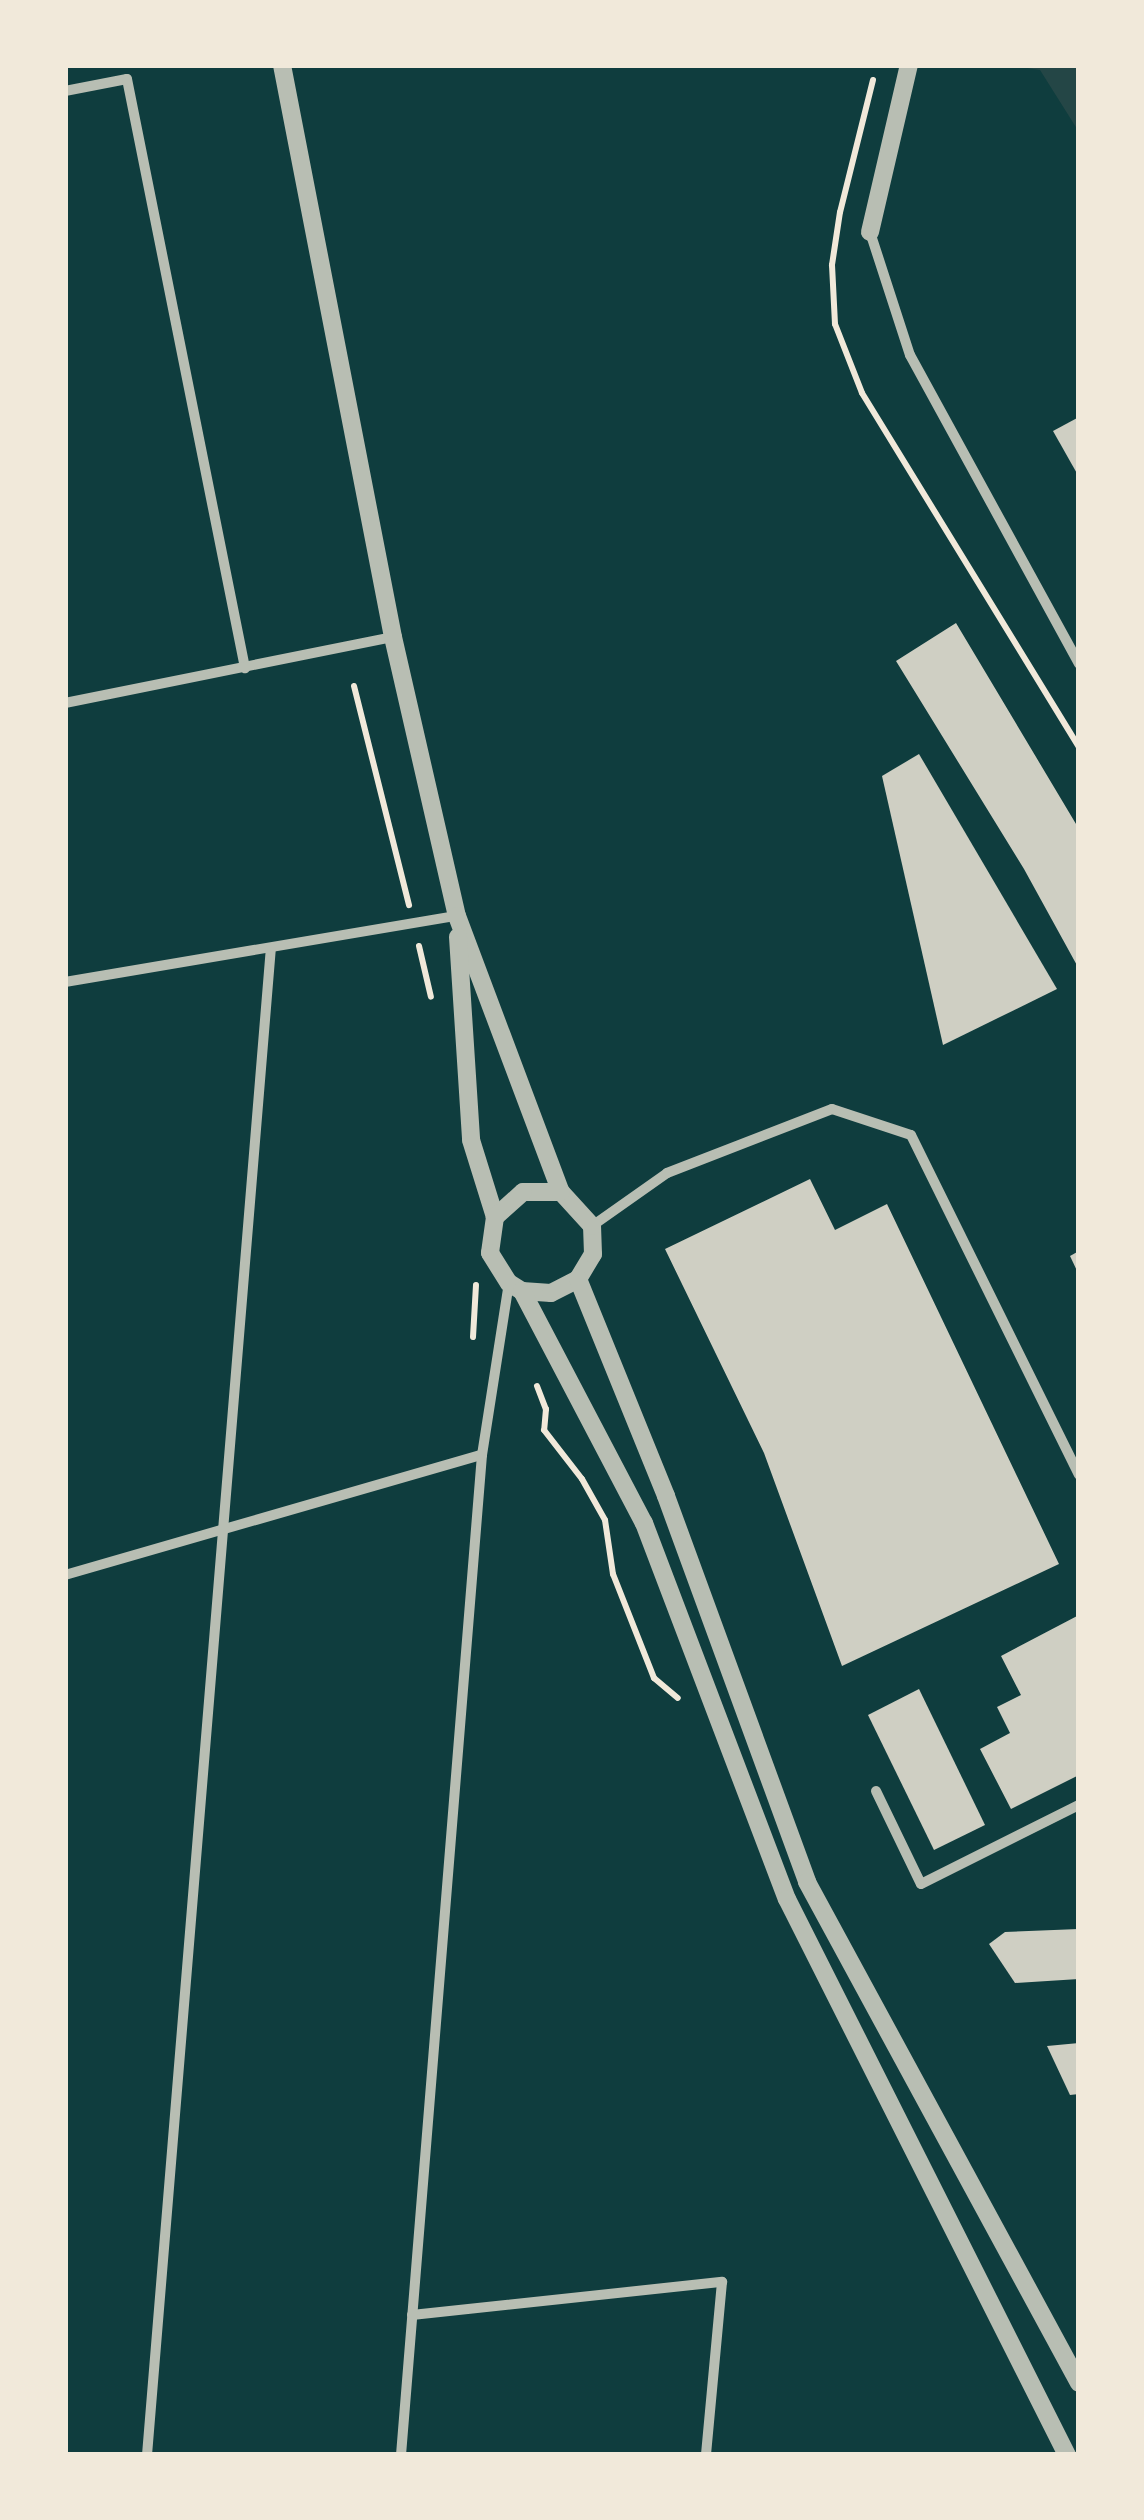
<!DOCTYPE html>
<html>
<head>
<meta charset="utf-8">
<style>
  body { margin:0 }
  #map { position:relative; width:1144px; height:2520px; overflow:hidden; background:#0f3d3e; font-family:"Libre Baskerville",serif }
  div>[style] { position:absolute }
  [style*='--x'] { left:calc(var(--x)*1px); top:calc(var(--y)*1px); width:calc(var(--w)*1px); rotate:calc(var(--a)*1deg) }
  .green>* { inset:0; background:#244646 }
  .building>* { inset:0; background:#cfcfc3 }
  .path>* { height:6px; margin:-3px; padding:0 3px; transform-origin:3px; border-radius:3px; background:#f1e9da }
  .minor>* { height:10px; margin:-5px; padding:0 5px; transform-origin:5px; border-radius:5px; background:#b8beb3 }
  .tertiary>* { height:18px; margin:-9px; padding:0 9px; transform-origin:9px; border-radius:9px; background:#b8beb3 }
  span { translate:-50% -50%; white-space:nowrap; text-align:center; line-height:1.15; -webkit-text-stroke:8px #f1e9da; paint-order:stroke }
  .frame { position:absolute; inset:0; border:68px solid #f1e9da; pointer-events:none }
</style>
</head>
<body>
<div id="map">
  <div class="green">
    <div style="clip-path:polygon(1009px 65px,1079px 65px,1079px 132px,1040px 70px)"></div>
  </div>
  <div class="building">
    <div style="clip-path:polygon(1079px 417px,1079px 477px,1053px 431px)"></div>
    <div style="clip-path:polygon(956px 623px,1079px 829px,1079px 969px,1024px 869px,896px 661px)"></div>
    <div style="clip-path:polygon(919px 754px,1057px 989px,943px 1045px,882px 776px)"></div>
    <div style="clip-path:polygon(810px 1179px,835px 1230px,887px 1204px,1059px 1564px,842px 1666px,764px 1453px,665px 1249px)"></div>
    <div style="clip-path:polygon(1079px 1251px,1079px 1275px,1070px 1256px)"></div>
    <div style="clip-path:polygon(1079px 1615px,1079px 1775px,1011px 1809px,980px 1749px,1010px 1733px,997px 1707px,1021px 1695px,1001px 1656px)"></div>
    <div style="clip-path:polygon(919px 1689px,985px 1825px,934px 1850px,868px 1715px)"></div>
    <div style="clip-path:polygon(1079px 1929px,1079px 1979px,1015px 1983px,989px 1944px,1005px 1932px)"></div>
    <div style="clip-path:polygon(1079px 2043px,1079px 2094px,1070px 2095px,1047px 2046px)"></div>
  </div>
  <div class="path">
    <div style="--x:873;--y:80;--w:136;--a:104"></div>
    <div style="--x:840;--y:212;--w:54;--a:98.6"></div>
    <div style="--x:832;--y:265;--w:59;--a:87.1"></div>
    <div style="--x:835;--y:324;--w:74;--a:68.6"></div>
    <div style="--x:862;--y:393;--w:415;--a:58.5"></div>
    <div style="--x:354;--y:686;--w:226;--a:75.9"></div>
    <div style="--x:419;--y:946;--w:52;--a:76.8"></div>
    <div style="--x:473;--y:1337;--w:52;--a:-86.7"></div>
    <div style="--x:537;--y:1386;--w:25;--a:69"></div>
    <div style="--x:546;--y:1409;--w:21;--a:95"></div>
    <div style="--x:544;--y:1430;--w:62;--a:52.2"></div>
    <div style="--x:582;--y:1479;--w:47;--a:60.7"></div>
    <div style="--x:605;--y:1520;--w:55;--a:81.6"></div>
    <div style="--x:613;--y:1574;--w:112;--a:68.5"></div>
    <div style="--x:654;--y:1678;--w:31;--a:40"></div>
  </div>
  <div class="minor">
    <div style="--x:65;--y:91;--w:63;--a:-11"></div>
    <div style="--x:127;--y:79;--w:601;--a:78.67"></div>
    <div style="--x:870;--y:232;--w:129;--a:72"></div>
    <div style="--x:910;--y:355;--w:352;--a:61.3"></div>
    <div style="--x:65;--y:703;--w:335;--a:-11.4"></div>
    <div style="--x:65;--y:982;--w:398;--a:-9.6"></div>
    <div style="--x:592;--y:1226;--w:92;--a:-35.2"></div>
    <div style="--x:667;--y:1173;--w:177;--a:-21.2"></div>
    <div style="--x:832;--y:1109;--w:83;--a:18.2"></div>
    <div style="--x:911;--y:1135;--w:379;--a:63.7"></div>
    <div style="--x:65;--y:1575;--w:434;--a:-16.1"></div>
    <div style="--x:876;--y:1791;--w:103;--a:64.2"></div>
    <div style="--x:921;--y:1884;--w:177;--a:-26.6"></div>
    <div style="--x:412;--y:2315;--w:312;--a:-6.1"></div>
    <div style="--x:722;--y:2282;--w:174;--a:95.3"></div>
    <div style="--x:147;--y:2455;--w:1512;--a:-85.3"></div>
    <div style="--x:401;--y:2455;--w:1003;--a:-85.37"></div>
    <div style="--x:482;--y:1455;--w:174;--a:-81.1"></div>
  </div>
  <div class="tertiary">
    <div style="--x:282;--y:65;--w:583;--a:79.02"></div>
    <div style="--x:393;--y:637;--w:286;--a:77.1"></div>
    <div style="--x:457;--y:916;--w:295;--a:69.4"></div>
    <div style="--x:870;--y:232;--w:171;--a:-76.9"></div>
    <div style="--x:458;--y:937;--w:203;--a:86.3"></div>
    <div style="--x:471;--y:1140;--w:81;--a:72.7"></div>
    <div style="--x:495;--y:1217;--w:36;--a:98"></div>
    <div style="--x:490;--y:1253;--w:36;--a:58"></div>
    <div style="--x:509;--y:1283;--w:15;--a:32"></div>
    <div style="--x:522;--y:1291;--w:29;--a:4"></div>
    <div style="--x:551;--y:1293;--w:30;--a:-27"></div>
    <div style="--x:578;--y:1279;--w:29;--a:-59"></div>
    <div style="--x:593;--y:1254;--w:28;--a:-92"></div>
    <div style="--x:592;--y:1226;--w:46;--a:-132.4"></div>
    <div style="--x:561;--y:1192;--w:38;--a:180"></div>
    <div style="--x:523;--y:1192;--w:38;--a:138"></div>
    <div style="--x:578;--y:1279;--w:234;--a:67.9"></div>
    <div style="--x:666;--y:1496;--w:411;--a:69.9"></div>
    <div style="--x:807;--y:1882;--w:570;--a:61.5"></div>
    <div style="--x:522;--y:1291;--w:262;--a:62.3"></div>
    <div style="--x:644;--y:1523;--w:402;--a:69.2"></div>
    <div style="--x:787;--y:1899;--w:623;--a:63.27"></div>
  </div>
  <div class="frame"></div>
</div>
</body>
</html>
